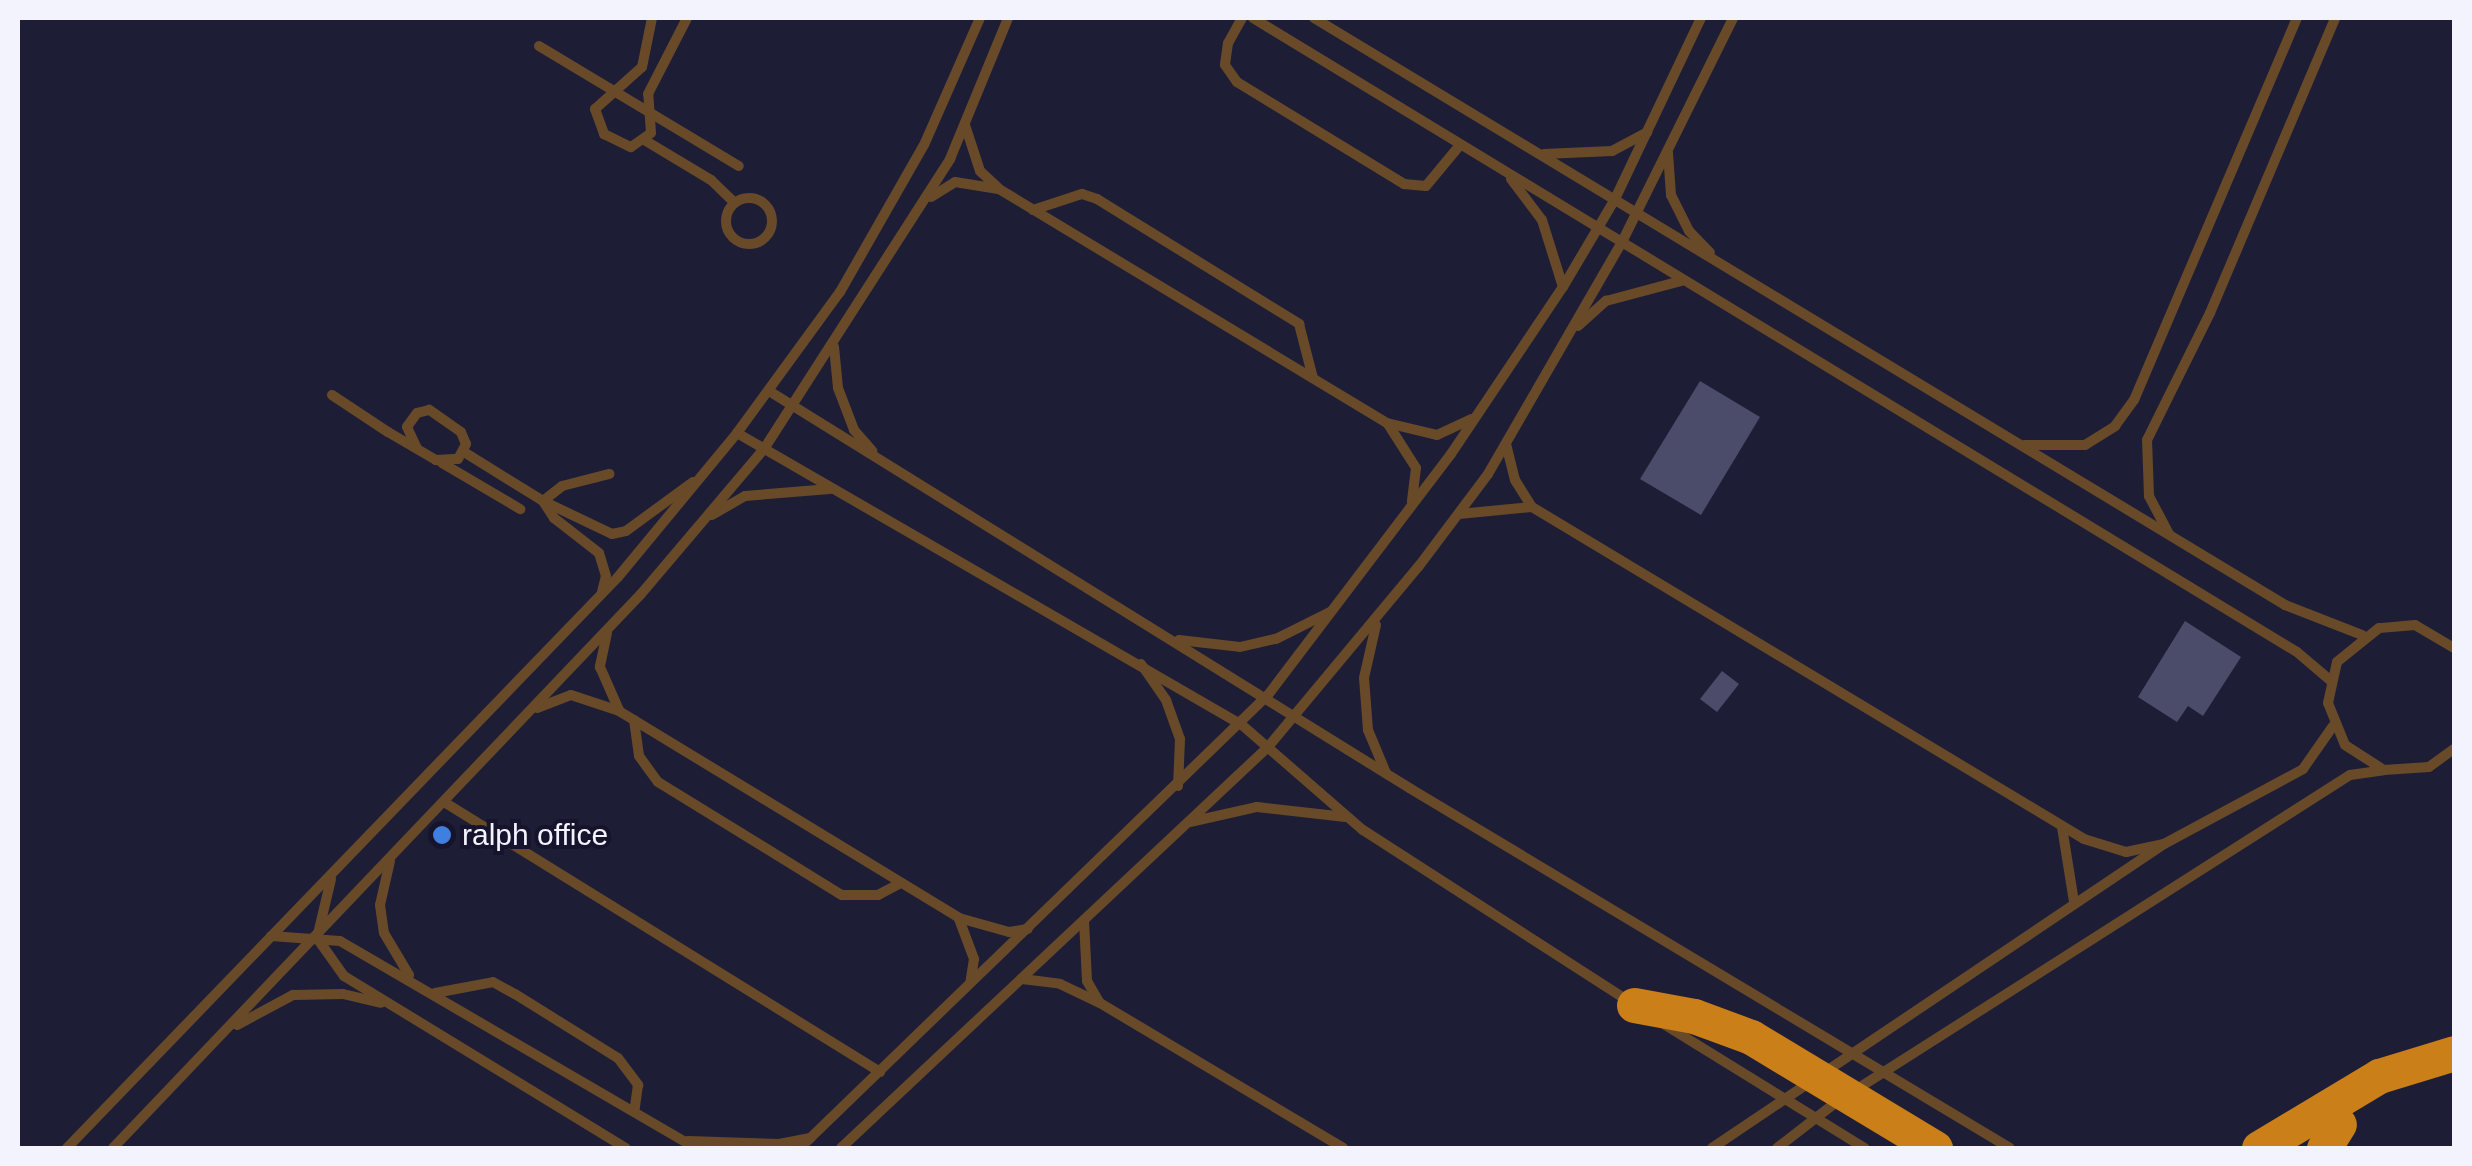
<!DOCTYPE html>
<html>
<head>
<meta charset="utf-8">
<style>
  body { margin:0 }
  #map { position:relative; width:2472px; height:1166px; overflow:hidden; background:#1e1d36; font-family:Arial,sans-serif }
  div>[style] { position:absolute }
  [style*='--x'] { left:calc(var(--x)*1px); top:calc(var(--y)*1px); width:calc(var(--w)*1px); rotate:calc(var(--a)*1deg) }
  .building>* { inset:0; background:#4b4c69 }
  .lane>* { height:10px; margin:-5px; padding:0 5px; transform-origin:5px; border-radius:5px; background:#684a29 }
  .lane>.ring { margin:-5px; padding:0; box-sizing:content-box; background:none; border:10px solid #684a29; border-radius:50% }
  .highway>* { height:35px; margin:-17.5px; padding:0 17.5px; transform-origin:17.5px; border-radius:17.5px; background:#ca7f19 }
  .lane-bridge>* { height:10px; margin:-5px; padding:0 5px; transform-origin:5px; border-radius:5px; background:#684a29 }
  .highway-bridge>* { height:35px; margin:-17.5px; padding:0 17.5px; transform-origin:17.5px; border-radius:17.5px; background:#ca7f19 }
  .dots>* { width:28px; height:28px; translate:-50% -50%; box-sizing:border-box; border:5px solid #15142c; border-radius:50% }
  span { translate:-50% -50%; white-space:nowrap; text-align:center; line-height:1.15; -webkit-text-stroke:8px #15142c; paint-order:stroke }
  .poi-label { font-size:30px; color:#f2f3fd }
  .left { translate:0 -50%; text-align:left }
  .frame { position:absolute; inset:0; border:20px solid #f2f3fd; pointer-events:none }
</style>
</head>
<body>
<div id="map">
  <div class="building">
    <div style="clip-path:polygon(1700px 381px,1760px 417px,1701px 515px,1640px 479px)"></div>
    <div style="clip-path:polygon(2185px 621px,2241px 657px,2203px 716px,2188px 706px,2177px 722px,2138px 697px)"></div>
    <div style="clip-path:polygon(1722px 671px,1739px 684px,1717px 712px,1700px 699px)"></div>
  </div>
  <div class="lane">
    <div style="--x:652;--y:18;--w:50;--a:101.5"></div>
    <div style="--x:642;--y:67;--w:63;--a:138.2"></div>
    <div style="--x:595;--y:109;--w:27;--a:70"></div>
    <div style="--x:604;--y:134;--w:30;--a:26"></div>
    <div style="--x:631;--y:147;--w:24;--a:-35"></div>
    <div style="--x:651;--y:133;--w:39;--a:-94"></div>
    <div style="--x:648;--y:94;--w:85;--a:-62.8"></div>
    <div style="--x:1242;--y:18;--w:29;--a:119"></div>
    <div style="--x:1228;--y:43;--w:22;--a:98"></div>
    <div style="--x:1225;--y:65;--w:21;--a:55"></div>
    <div style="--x:1237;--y:82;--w:196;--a:31.4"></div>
    <div style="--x:1404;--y:184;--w:22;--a:5"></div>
    <div style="--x:1426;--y:186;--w:53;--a:-50.3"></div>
    <div style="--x:1253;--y:18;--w:1221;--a:31.27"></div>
    <div style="--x:2297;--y:652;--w:43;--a:40.3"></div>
    <div style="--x:1314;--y:18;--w:1135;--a:31.15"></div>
    <div style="--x:2285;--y:605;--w:83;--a:21.3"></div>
    <div style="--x:539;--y:46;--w:233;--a:31"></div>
    <div style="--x:965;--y:125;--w:48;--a:71.9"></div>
    <div style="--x:980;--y:171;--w:26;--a:43"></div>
    <div style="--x:999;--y:189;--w:453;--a:31.1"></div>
    <div style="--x:1387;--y:423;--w:51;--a:13.5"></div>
    <div style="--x:1437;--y:435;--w:38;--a:-25"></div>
    <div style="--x:646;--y:141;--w:76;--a:31"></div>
    <div style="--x:711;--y:180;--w:29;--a:44"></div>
    <div style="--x:1668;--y:153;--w:42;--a:85.9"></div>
    <div style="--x:1671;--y:195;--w:40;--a:63.4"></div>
    <div style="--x:1689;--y:231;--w:30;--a:46"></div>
    <div style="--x:1544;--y:154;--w:68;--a:-2.5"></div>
    <div style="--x:1612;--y:151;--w:40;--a:-28"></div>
    <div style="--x:1511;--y:179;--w:51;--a:52.9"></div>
    <div style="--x:1542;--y:220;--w:70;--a:72.6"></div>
    <div style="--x:931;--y:197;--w:28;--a:-32"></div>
    <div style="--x:955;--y:182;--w:44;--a:9.2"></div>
    <div class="ring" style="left:726px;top:198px;width:36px;height:36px"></div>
    <div style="--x:1033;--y:210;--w:52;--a:-18.1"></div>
    <div style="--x:1082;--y:194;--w:16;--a:18"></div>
    <div style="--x:1097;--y:199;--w:238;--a:31.7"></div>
    <div style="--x:1299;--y:324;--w:56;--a:75.5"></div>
    <div style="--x:1578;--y:326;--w:38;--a:-42"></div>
    <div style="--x:1606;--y:301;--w:78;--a:-14.9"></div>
    <div style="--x:834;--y:347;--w:41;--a:84.4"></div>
    <div style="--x:838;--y:388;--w:45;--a:69.1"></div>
    <div style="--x:854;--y:430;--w:28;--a:49"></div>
    <div style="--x:769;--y:391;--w:755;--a:31.8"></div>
    <div style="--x:332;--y:395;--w:67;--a:33.5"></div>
    <div style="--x:388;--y:432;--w:56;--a:30.3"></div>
    <div style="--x:436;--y:460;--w:22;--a:-3"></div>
    <div style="--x:458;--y:459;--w:17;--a:-62"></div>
    <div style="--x:466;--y:444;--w:13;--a:-113"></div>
    <div style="--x:461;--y:432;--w:39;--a:-145"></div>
    <div style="--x:429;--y:410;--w:12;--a:166"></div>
    <div style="--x:417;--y:413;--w:17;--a:126"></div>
    <div style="--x:407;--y:427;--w:23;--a:65"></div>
    <div style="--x:1388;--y:424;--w:52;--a:57.5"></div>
    <div style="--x:1416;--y:468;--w:34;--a:97"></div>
    <div style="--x:737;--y:433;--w:583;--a:30.04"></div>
    <div style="--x:1242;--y:725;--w:160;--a:41"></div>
    <div style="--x:1506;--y:444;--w:37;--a:76"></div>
    <div style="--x:1515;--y:480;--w:32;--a:58"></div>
    <div style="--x:1532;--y:507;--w:644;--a:31.02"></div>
    <div style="--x:2084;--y:839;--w:44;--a:17.2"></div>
    <div style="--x:2126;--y:852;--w:39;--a:-12"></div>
    <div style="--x:2025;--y:445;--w:60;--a:0"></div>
    <div style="--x:2085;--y:445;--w:36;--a:-32"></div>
    <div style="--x:2115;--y:426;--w:32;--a:-54"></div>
    <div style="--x:2134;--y:400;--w:415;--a:-66.9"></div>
    <div style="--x:464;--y:452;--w:93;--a:31.8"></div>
    <div style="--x:543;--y:501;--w:24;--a:-38"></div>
    <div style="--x:562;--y:486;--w:49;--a:-14.3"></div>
    <div style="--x:442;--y:463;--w:91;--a:30.5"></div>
    <div style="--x:1459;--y:514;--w:73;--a:-5.5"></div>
    <div style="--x:712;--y:515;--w:38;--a:-30"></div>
    <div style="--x:745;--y:496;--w:85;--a:-4.7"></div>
    <div style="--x:2169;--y:534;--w:43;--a:-117.8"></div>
    <div style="--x:2149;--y:496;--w:56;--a:-92"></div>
    <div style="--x:2147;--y:440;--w:142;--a:-63.6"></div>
    <div style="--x:2210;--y:313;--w:320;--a:-67"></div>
    <div style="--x:602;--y:592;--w:16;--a:-76"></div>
    <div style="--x:606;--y:576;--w:24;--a:-107"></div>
    <div style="--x:599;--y:553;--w:57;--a:-142.1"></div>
    <div style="--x:554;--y:518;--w:20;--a:-123"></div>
    <div style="--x:543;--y:501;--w:76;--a:25.6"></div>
    <div style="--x:612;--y:534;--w:14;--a:-12"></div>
    <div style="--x:626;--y:531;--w:83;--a:-36.2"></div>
    <div style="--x:1376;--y:625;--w:54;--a:102.8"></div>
    <div style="--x:1364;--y:678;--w:52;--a:85.6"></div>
    <div style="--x:1368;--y:730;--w:47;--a:67.3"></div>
    <div style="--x:607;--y:633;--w:35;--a:102"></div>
    <div style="--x:600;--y:667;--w:47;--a:66.2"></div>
    <div style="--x:1179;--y:640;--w:61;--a:6.5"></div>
    <div style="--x:1240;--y:647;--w:37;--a:-13"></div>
    <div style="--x:1276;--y:639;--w:60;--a:-26.6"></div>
    <div style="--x:2454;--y:648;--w:45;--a:-149.5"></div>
    <div style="--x:2415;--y:625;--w:36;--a:175"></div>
    <div style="--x:2379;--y:628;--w:54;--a:141"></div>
    <div style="--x:2337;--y:662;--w:42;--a:102.4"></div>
    <div style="--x:2328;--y:703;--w:45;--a:68"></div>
    <div style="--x:2345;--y:745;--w:46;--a:32.7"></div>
    <div style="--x:2384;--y:770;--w:45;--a:-3.8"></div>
    <div style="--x:2429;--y:767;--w:31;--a:-36"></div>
    <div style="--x:1141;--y:664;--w:44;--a:55.2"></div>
    <div style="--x:1166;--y:700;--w:41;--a:70.3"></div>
    <div style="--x:1180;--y:739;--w:47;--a:92.4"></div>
    <div style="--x:537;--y:708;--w:36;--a:-21"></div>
    <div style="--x:571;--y:695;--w:51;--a:18.4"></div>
    <div style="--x:619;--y:711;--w:398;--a:31.3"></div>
    <div style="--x:959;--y:918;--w:52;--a:15.6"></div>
    <div style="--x:1009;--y:932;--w:19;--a:-9"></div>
    <div style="--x:634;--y:720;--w:36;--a:82"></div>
    <div style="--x:639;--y:756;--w:32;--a:54"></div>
    <div style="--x:658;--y:782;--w:216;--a:31.6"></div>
    <div style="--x:842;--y:895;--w:36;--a:0"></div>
    <div style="--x:878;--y:895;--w:26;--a:-28"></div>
    <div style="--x:444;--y:802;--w:513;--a:31.77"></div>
    <div style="--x:1190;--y:822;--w:69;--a:-12.6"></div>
    <div style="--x:1257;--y:807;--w:89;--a:6.5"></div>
    <div style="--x:2062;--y:827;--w:76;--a:80.9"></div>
    <div style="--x:390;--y:861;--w:45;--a:102.8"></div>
    <div style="--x:380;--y:905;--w:28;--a:82"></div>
    <div style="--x:384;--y:933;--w:49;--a:59.2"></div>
    <div style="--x:331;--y:879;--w:61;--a:103.3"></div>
    <div style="--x:317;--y:938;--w:47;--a:54.6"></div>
    <div style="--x:344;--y:976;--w:330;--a:31.4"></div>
    <div style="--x:959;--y:919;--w:43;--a:69.4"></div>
    <div style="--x:974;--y:959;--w:24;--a:99"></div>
    <div style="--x:1084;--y:921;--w:60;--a:87.1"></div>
    <div style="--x:1087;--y:981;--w:24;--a:60"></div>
    <div style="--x:271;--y:936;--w:69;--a:4.1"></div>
    <div style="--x:340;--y:941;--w:411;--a:30.2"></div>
    <div style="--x:1022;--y:979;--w:38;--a:7"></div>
    <div style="--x:1060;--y:984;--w:44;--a:25.4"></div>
    <div style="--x:1100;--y:1003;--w:283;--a:30.8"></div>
    <div style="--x:435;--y:993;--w:59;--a:-10.7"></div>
    <div style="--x:493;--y:982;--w:25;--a:29"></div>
    <div style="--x:515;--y:994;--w:121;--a:31.9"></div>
    <div style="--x:618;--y:1058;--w:34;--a:53"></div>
    <div style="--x:638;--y:1085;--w:27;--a:98"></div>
    <div style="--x:237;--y:1025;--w:64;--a:-28.2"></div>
    <div style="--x:293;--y:995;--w:50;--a:-1.1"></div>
    <div style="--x:343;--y:994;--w:39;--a:13"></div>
    <div style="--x:1854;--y:1091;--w:588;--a:-32.5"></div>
    <div style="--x:2350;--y:775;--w:34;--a:-8"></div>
    <div style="--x:688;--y:1141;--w:91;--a:1.9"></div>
    <div style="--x:779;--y:1144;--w:32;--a:-11"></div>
    <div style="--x:67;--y:1148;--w:793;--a:-46.02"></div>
    <div style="--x:618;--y:577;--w:187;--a:-50.4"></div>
    <div style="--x:737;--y:433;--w:175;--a:-53.9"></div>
    <div style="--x:840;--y:292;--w:169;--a:-60.3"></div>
    <div style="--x:924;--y:145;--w:139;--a:-66.2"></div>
    <div style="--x:113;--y:1148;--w:765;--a:-46.38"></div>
    <div style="--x:641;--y:594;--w:190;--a:-49.7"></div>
    <div style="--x:764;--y:449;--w:345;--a:-57.3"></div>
    <div style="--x:950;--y:159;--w:152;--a:-67.6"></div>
    <div style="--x:800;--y:1148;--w:651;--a:-44.07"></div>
    <div style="--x:1268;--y:695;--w:303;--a:-52.8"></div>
    <div style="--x:1451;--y:454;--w:201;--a:-56.2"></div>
    <div style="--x:1563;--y:287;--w:102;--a:-59.4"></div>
    <div style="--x:1615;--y:199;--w:200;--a:-64.6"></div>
    <div style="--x:841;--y:1148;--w:586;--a:-43.2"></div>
    <div style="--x:1268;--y:747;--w:236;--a:-50.2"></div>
    <div style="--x:1419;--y:566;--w:115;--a:-53.1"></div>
    <div style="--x:1488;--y:474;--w:266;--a:-60"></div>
    <div style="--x:1621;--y:244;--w:252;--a:-63.6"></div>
    <div style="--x:1712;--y:1148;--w:545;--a:-33.92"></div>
    <div style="--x:2164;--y:844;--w:158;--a:-28.3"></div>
    <div style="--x:2303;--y:769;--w:52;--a:-55.1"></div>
    <div style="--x:1777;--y:1148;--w:78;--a:-37.7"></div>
  </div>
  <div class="highway">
    <div style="--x:2259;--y:1148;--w:140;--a:-31"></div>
    <div style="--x:2379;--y:1076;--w:78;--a:-17"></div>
    <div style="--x:2324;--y:1148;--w:28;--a:-58"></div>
  </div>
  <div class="lane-bridge">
    <div style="--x:1411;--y:789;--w:698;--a:30.94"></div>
    <div style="--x:1363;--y:830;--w:319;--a:32.8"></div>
    <div style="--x:1662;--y:1023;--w:238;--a:31.7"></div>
  </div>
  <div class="highway-bridge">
    <div style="--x:1634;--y:1005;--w:61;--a:10.4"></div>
    <div style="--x:1694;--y:1016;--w:61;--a:20.2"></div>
    <div style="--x:1751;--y:1037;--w:215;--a:31.1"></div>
  </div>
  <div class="dots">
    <div style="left:442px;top:835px;background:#3f7fe0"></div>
  </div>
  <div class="poi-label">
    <span class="left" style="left:462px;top:835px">ralph office</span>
  </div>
  <div class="frame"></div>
</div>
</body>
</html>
